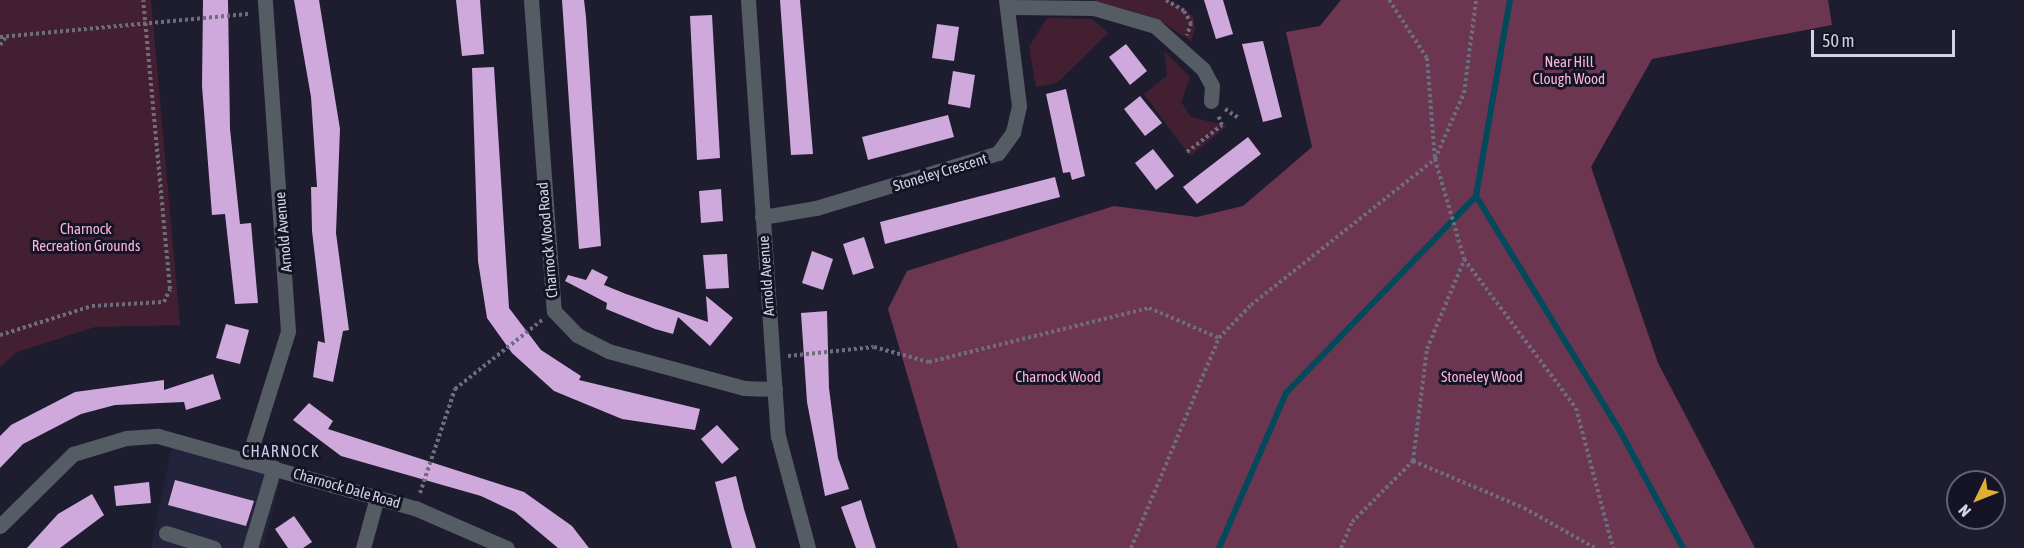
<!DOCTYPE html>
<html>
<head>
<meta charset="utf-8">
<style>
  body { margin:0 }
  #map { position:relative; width:2024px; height:548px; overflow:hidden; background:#1e1d30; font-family:"Asap Condensed",sans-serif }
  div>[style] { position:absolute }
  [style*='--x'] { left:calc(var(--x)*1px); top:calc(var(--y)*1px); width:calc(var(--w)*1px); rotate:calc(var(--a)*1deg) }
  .built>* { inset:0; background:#24233c }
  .green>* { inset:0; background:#432031 }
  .forest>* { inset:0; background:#6c3651 }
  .stream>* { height:6px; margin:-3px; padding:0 3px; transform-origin:3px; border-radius:3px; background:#02495b }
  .building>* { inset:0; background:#cfa8dc }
  .path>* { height:4px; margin-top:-2px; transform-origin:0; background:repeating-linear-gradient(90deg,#6d6d7d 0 3px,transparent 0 6px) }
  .minor>* { height:15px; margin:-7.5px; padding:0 7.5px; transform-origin:7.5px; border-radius:7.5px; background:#555c64 }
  span { translate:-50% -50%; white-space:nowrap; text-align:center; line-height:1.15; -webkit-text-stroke:6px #151426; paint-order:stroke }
  .park-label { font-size:15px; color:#fcb5d6 }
  .street-label { font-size:15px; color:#d3d4e1 }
  .neighbourhood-label { font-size:16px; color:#cdcde8; letter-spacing:1.5px }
  .north { position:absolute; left:1946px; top:470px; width:60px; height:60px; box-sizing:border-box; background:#151426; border:2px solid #616171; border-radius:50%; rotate:227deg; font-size:16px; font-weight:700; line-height:24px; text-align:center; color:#d3d4e1 }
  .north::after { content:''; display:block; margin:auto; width:21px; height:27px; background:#e1af34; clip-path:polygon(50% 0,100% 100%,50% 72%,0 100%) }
  .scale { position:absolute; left:1811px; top:30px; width:144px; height:27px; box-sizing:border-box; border:3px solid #d3d4e1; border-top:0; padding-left:8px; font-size:18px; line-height:21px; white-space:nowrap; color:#d3d4e1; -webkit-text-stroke:4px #151426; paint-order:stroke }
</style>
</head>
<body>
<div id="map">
  <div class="built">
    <div style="clip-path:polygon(174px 437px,283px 469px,263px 548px,151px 548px)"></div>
  </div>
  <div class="green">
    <div style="clip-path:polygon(0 0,151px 0,180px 325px,95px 327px,17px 352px,0 367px)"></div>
    <div style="clip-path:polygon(1093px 0,1170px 0,1193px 16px,1195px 29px,1191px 41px,1157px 19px)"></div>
    <div style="clip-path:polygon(1047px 18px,1092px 19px,1108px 33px,1057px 83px,1036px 87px,1029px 47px)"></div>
    <div style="clip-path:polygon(1164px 51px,1190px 77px,1181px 102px,1191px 117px,1227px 126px,1190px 156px,1144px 94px,1167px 76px)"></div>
  </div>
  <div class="forest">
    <div style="clip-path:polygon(1341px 0,1828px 0,1832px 25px,1652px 59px,1591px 167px,1658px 363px,1755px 548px,958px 548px,888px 309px,907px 271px,1114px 206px,1197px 217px,1243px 206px,1312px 147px,1286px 32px,1320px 26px)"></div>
  </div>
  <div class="stream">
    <div style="--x:1476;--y:196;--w:273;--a:58.5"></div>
    <div style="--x:1619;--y:429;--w:135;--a:61.7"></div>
    <div style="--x:1219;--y:548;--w:169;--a:-66.6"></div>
    <div style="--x:1286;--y:393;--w:274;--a:-46"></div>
    <div style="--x:1476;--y:196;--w:199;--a:-80.2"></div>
  </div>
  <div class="building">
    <div style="clip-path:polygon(203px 0,228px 0,230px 129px,240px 224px,251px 223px,258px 303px,235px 304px,225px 214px,212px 215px,202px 86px)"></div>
    <div style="clip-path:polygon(294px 0,319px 0,340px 129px,336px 233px,349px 330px,343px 331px,333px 382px,313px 377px,318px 341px,325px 343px,312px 231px,311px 187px,317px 187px,311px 97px)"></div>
    <div style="clip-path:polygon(456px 0,480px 0,484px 54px,462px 56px)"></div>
    <div style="clip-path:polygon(562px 0,584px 0,586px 17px,601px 246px,579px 249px)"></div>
    <div style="clip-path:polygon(780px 0,800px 0,813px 154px,791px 155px)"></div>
    <div style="clip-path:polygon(1204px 0,1223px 0,1233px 34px,1216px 39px)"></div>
    <div style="clip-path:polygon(712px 15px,720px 158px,697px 160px,690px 16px)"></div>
    <div style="clip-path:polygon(937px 24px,959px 27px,954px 61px,932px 58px)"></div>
    <div style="clip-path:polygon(1263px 41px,1282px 117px,1263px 122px,1242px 44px)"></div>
    <div style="clip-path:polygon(1126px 44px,1147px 71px,1130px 85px,1109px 57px)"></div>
    <div style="clip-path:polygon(494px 67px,509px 308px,541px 350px,581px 376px,579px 380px,700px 409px,695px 430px,622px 419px,554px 391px,512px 353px,487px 318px,478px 261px,472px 68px)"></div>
    <div style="clip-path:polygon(953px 71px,975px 75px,970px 108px,948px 104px)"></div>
    <div style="clip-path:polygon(1066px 89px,1085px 176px,1072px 180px,1070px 172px,1063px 173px,1046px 94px)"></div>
    <div style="clip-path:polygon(1140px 96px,1162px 123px,1145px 136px,1124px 109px)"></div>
    <div style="clip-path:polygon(948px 115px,954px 137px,868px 160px,862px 137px)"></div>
    <div style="clip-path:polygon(1248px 137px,1261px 154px,1197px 204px,1183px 187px)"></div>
    <div style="clip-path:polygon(1153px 149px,1174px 176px,1156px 190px,1135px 163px)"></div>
    <div style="clip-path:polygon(1055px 177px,1060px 197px,885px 244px,880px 222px)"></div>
    <div style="clip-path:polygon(721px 189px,723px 221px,701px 223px,699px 191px)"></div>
    <div style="clip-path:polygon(864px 237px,874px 268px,853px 275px,843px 244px)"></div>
    <div style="clip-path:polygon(812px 251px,833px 259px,823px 290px,802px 283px)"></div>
    <div style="clip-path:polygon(727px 254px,729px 288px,706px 289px,703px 255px)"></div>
    <div style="clip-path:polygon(592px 269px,608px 277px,604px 285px,626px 294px,708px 322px,706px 296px,733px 318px,710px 346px,678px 317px,673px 334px,655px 329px,606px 309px,607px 303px,565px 281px,568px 275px,586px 280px)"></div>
    <div style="clip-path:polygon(827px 311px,829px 388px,838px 458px,849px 489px,825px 496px,807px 402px,801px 313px)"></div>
    <div style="clip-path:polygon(226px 324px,249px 330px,240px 364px,216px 358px)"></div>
    <div style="clip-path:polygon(213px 374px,221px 399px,186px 410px,184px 402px,115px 405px,81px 414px,23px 444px,0 468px,0 436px,11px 425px,75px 392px,164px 380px,164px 390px)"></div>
    <div style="clip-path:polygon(309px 403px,333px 421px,328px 429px,524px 492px,572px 526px,589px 548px,558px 548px,515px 512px,481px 496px,341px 456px,293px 420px)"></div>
    <div style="clip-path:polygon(717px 425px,739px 449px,722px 464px,701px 439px)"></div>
    <div style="clip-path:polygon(736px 476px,744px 509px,756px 548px,732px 548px,727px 530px,715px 482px)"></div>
    <div style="clip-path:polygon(175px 480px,254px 501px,246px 526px,168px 505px)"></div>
    <div style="clip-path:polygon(149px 482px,151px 503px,116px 506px,114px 486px)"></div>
    <div style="clip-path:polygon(92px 494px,104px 515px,60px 548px,27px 548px,58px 514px)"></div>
    <div style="clip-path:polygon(861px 500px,866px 517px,876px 548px,856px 548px,841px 507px)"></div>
    <div style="clip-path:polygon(294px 516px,312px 542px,303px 548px,288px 548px,275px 529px)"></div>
  </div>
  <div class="path">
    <div style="--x:1166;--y:0;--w:21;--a:31"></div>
    <div style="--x:1184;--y:11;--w:14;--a:60"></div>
    <div style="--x:1191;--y:23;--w:13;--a:108"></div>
    <div style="--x:1389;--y:0;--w:69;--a:56.8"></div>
    <div style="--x:1427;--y:58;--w:101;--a:85.5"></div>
    <div style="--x:1435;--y:159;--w:104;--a:73.8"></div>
    <div style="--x:1464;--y:259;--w:186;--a:53.1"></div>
    <div style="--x:1576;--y:408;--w:145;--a:75.2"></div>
    <div style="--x:0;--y:37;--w:251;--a:-5.3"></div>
    <div style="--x:0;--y:45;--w:10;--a:-53"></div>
    <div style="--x:1225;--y:109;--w:17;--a:33"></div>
    <div style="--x:1187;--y:152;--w:44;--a:-37.6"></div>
    <div style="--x:1222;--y:125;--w:11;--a:-112"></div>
    <div style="--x:0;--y:335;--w:96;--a:-17.5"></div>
    <div style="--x:92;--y:306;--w:72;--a:-3.2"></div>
    <div style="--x:164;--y:302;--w:14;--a:-65"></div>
    <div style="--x:170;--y:289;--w:290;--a:-95.3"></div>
    <div style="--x:788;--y:356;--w:86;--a:-6"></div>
    <div style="--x:874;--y:347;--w:57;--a:15.3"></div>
    <div style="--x:929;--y:362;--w:227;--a:-13.8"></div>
    <div style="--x:1149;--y:308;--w:76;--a:23.2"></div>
    <div style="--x:1413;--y:461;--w:121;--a:22.9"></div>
    <div style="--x:1524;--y:508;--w:81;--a:29.4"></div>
    <div style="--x:420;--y:493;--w:110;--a:-71.4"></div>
    <div style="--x:455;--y:389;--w:111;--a:-38.4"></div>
    <div style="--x:1131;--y:548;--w:228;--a:-67.3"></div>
    <div style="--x:1219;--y:338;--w:46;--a:-45.9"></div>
    <div style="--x:1251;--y:305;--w:235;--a:-38.4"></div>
    <div style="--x:1435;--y:159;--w:72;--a:-66.3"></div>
    <div style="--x:1464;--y:93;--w:94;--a:-82.6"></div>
    <div style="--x:1341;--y:548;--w:28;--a:-67"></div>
    <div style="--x:1352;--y:522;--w:86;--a:-45"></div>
    <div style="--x:1413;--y:461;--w:113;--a:-82.9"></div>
    <div style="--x:1427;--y:349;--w:96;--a:-67.4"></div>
  </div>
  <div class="minor">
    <div style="--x:531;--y:0;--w:312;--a:85.8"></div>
    <div style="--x:554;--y:311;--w:33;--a:46"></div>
    <div style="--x:577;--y:335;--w:35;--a:27"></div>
    <div style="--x:608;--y:351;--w:141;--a:15.2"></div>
    <div style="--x:744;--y:388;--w:31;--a:2"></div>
    <div style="--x:748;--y:0;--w:437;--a:86.1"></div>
    <div style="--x:778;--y:436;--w:116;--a:75"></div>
    <div style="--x:1007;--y:7;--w:87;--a:0.7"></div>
    <div style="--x:1094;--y:8;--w:64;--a:16.4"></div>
    <div style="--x:1155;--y:26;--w:64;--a:41.9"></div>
    <div style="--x:1203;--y:69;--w:19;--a:62"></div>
    <div style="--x:1212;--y:86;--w:15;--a:94"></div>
    <div style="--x:762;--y:217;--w:55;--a:-9.5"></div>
    <div style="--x:816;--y:208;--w:190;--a:-16.8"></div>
    <div style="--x:998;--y:153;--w:26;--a:-54"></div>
    <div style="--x:1013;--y:132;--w:27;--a:-77"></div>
    <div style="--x:1019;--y:106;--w:107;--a:-97"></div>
    <div style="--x:248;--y:459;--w:134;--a:-72.6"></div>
    <div style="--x:288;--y:331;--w:332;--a:-94"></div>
    <div style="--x:0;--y:526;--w:103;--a:-44.6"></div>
    <div style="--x:73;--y:454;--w:55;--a:-16.8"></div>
    <div style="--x:126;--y:438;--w:32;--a:-4"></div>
    <div style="--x:158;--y:436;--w:267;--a:15.7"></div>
    <div style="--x:415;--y:508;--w:100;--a:23.5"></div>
    <div style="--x:166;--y:533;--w:50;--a:17.4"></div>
    <div style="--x:250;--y:548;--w:84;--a:-73.5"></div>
    <div style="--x:363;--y:548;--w:53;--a:-74.6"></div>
  </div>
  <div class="park-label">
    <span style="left:1569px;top:70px">Near Hill<br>Clough Wood</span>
    <span style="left:86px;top:237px">Charnock<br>Recreation Grounds</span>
    <span style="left:1058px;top:377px">Charnock Wood</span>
    <span style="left:1482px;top:377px">Stoneley Wood</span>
  </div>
  <div class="street-label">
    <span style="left:940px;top:172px;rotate:-17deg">Stoneley Crescent</span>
    <span style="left:283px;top:232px;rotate:-95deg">Arnold Avenue</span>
    <span style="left:547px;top:240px;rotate:-95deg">Charnock Wood Road</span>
    <span style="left:766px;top:276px;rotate:-94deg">Arnold Avenue</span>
    <span style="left:347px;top:488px;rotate:16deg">Charnock Dale Road</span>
  </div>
  <div class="neighbourhood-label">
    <span style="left:281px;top:451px">CHARNOCK</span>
  </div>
  <div class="north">N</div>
  <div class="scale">50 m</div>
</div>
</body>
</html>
